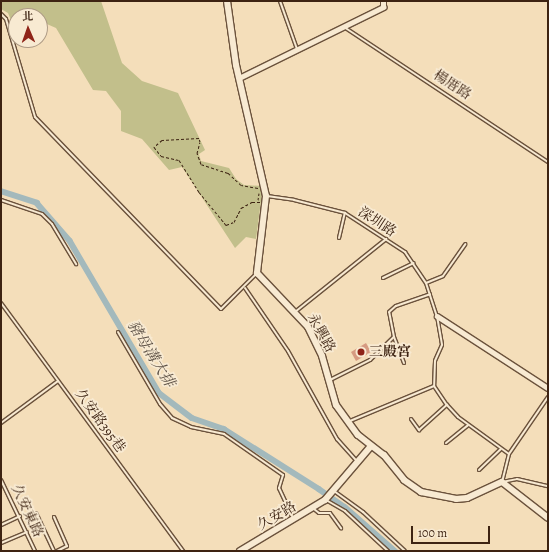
<!DOCTYPE html>
<html>
<head>
<meta charset="utf-8">
<style>
  body { margin:0 }
  #map { position:relative; width:549px; height:552px; overflow:hidden; background:#f4deba; font-family:Alegreya,"Noto Serif TC",serif }
  div>[style] { position:absolute }
  [style*='--x'] { left:calc(var(--x)*1px); top:calc(var(--y)*1px); width:calc(var(--w)*1px); rotate:calc(var(--a)*1deg) }
  .green>* { inset:0; background:#c2bf8b }
  .canal>* { height:5.5px; margin:-2.75px; padding:0 2.75px; transform-origin:2.75px; border-radius:2.75px; background:#a3b9bc }
  .building>* { inset:0; background:#d69a81 }
  .path>* { height:1px; margin-top:-0.5px; transform-origin:0; background:repeating-linear-gradient(90deg,#3d2312 0 3px,transparent 0 5px) }
  .roads { filter:drop-shadow(1px 0 #6b523c) drop-shadow(-1px 0 #6b523c) drop-shadow(0 1px #6b523c) drop-shadow(0 -1px #6b523c) }
  .lane>* { height:2px; margin:-1px; padding:0 1px; transform-origin:1px; border-radius:1px; background:#f8ead2 }
  .street>* { height:4.5px; margin:-2.25px; padding:0 2.25px; transform-origin:2.25px; border-radius:2.25px; background:#f8ead2 }
  .secondary>* { height:6px; margin:-3px; padding:0 3px; transform-origin:3px; border-radius:3px; background:#f8ead2 }
  .dots>* { width:11px; height:11px; translate:-50% -50%; box-sizing:border-box; border:2px solid #f8ead2; border-radius:50% }
  span { translate:-50% -50%; white-space:nowrap; text-align:center; line-height:1.15; -webkit-text-stroke:3.5px #f8ead2; paint-order:stroke }
  .street-label { font-size:14px; color:#3d2312 }
  .poi-label { font-size:14px; color:#3d2312; font-weight:700 }
  .left { translate:0 -50%; text-align:left }
  .water-label { font-size:15px; color:#5c5045; font-style:italic }
  .frame { position:absolute; inset:0; border:2px solid #3d2312; pointer-events:none }
  .north { position:absolute; left:8px; top:8px; width:40px; height:40px; box-sizing:border-box; background:#f8ead2; border:1px solid #ad9a85; border-radius:50%; rotate:358deg; font-size:11px; font-weight:700; line-height:16px; text-align:center; color:#3d2312 }
  .north::after { content:''; display:block; margin:auto; width:14px; height:18px; background:#8f2418; clip-path:polygon(50% 0,100% 100%,50% 72%,0 100%) }
  .scale { position:absolute; left:411px; top:526px; width:79px; height:18px; box-sizing:border-box; border:2px solid #3d2312; border-top:0; padding-left:5px; font-size:12px; line-height:14px; white-space:nowrap; color:#3d2312; -webkit-text-stroke:3px #f8ead2; paint-order:stroke }
</style>
</head>
<body>
<div id="map">
  <div class="green">
    <div style="clip-path:polygon(1px 1px,101px 1px,122px 63px,142px 81px,178px 93px,205px 150px,199px 154px,201px 161px,229px 168px,236px 179px,244px 185px,263px 186px,256px 239px,246px 237px,235px 248px,182px 167px,169px 170px,142px 139px,121px 131px,121px 111px,106px 91px,93px 90px,56px 28px,40px 21px,40px 16px,25px 15px,16px 16px,15px 30px,8px 13px,1px 9px)"></div>
  </div>
  <div class="canal">
    <div style="--x:1;--y:191;--w:38;--a:18"></div>
    <div style="--x:37;--y:203;--w:50;--a:49"></div>
    <div style="--x:70;--y:241;--w:176;--a:59.6"></div>
    <div style="--x:159;--y:393;--w:41;--a:37.1"></div>
    <div style="--x:192;--y:418;--w:34;--a:19"></div>
    <div style="--x:224;--y:429;--w:112;--a:32.3"></div>
    <div style="--x:319;--y:489;--w:32;--a:35"></div>
    <div style="--x:345;--y:507;--w:67;--a:41.3"></div>
  </div>
  <div class="building">
    <div style="clip-path:polygon(366px 343px,371px 352px,356px 361px,351px 352px)"></div>
  </div>
  <div class="path">
    <div style="--x:258;--y:188;--w:17;--a:-170"></div>
    <div style="--x:241;--y:185;--w:18;--a:-137"></div>
    <div style="--x:228;--y:173;--w:28;--a:-162"></div>
    <div style="--x:201;--y:164;--w:12;--a:-110"></div>
    <div style="--x:197;--y:153;--w:11;--a:-75"></div>
    <div style="--x:200;--y:142;--w:4;--a:-104"></div>
    <div style="--x:199;--y:138;--w:37;--a:177"></div>
    <div style="--x:162;--y:140;--w:11;--a:139"></div>
    <div style="--x:154;--y:147;--w:11;--a:52"></div>
    <div style="--x:161;--y:156;--w:18;--a:13"></div>
    <div style="--x:179;--y:160;--w:38;--a:58"></div>
    <div style="--x:199;--y:192;--w:43;--a:50.7"></div>
    <div style="--x:226;--y:225;--w:9;--a:-21"></div>
    <div style="--x:234;--y:222;--w:16;--a:-63"></div>
    <div style="--x:241;--y:208;--w:13;--a:-29"></div>
    <div style="--x:252;--y:202;--w:8;--a:0"></div>
    <div style="--x:258;--y:200;--w:7;--a:-82"></div>
  </div>
  <div class="roads">
    <div class="lane">
      <div style="--x:280;--y:1;--w:51;--a:70.5"></div>
      <div style="--x:1;--y:14;--w:7;--a:45"></div>
      <div style="--x:6;--y:19;--w:102;--a:73.5"></div>
      <div style="--x:35;--y:117;--w:267;--a:45.9"></div>
      <div style="--x:221;--y:309;--w:49;--a:-45"></div>
      <div style="--x:344;--y:27;--w:245;--a:33.5"></div>
      <div style="--x:267;--y:196;--w:27;--a:8"></div>
      <div style="--x:294;--y:200;--w:53;--a:14.3"></div>
      <div style="--x:345;--y:213;--w:72;--a:33"></div>
      <div style="--x:405;--y:252;--w:37;--a:56"></div>
      <div style="--x:426;--y:283;--w:35;--a:72"></div>
      <div style="--x:437;--y:316;--w:29;--a:80"></div>
      <div style="--x:442;--y:345;--w:17;--a:114"></div>
      <div style="--x:435;--y:361;--w:25;--a:92"></div>
      <div style="--x:434;--y:386;--w:23;--a:56"></div>
      <div style="--x:447;--y:405;--w:16;--a:47"></div>
      <div style="--x:458;--y:417;--w:63;--a:36"></div>
      <div style="--x:1;--y:200;--w:43;--a:18.9"></div>
      <div style="--x:42;--y:214;--w:14;--a:45"></div>
      <div style="--x:52;--y:224;--w:47;--a:59"></div>
      <div style="--x:339;--y:238;--w:26;--a:-77"></div>
      <div style="--x:383;--y:278;--w:34;--a:-26"></div>
      <div style="--x:426;--y:283;--w:18;--a:-22"></div>
      <div style="--x:443;--y:276;--w:39;--a:-55"></div>
      <div style="--x:245;--y:288;--w:76;--a:55.7"></div>
      <div style="--x:288;--y:351;--w:101;--a:60.9"></div>
      <div style="--x:337;--y:439;--w:30;--a:48"></div>
      <div style="--x:1;--y:303;--w:308;--a:53.7"></div>
      <div style="--x:295;--y:312;--w:117;--a:-38.7"></div>
      <div style="--x:118;--y:332;--w:83;--a:59.7"></div>
      <div style="--x:160;--y:404;--w:18;--a:49"></div>
      <div style="--x:172;--y:418;--w:21;--a:25"></div>
      <div style="--x:191;--y:427;--w:34;--a:12"></div>
      <div style="--x:224;--y:434;--w:72;--a:34.8"></div>
      <div style="--x:283;--y:475;--w:14;--a:107"></div>
      <div style="--x:279;--y:488;--w:33;--a:65"></div>
      <div style="--x:404;--y:363;--w:28;--a:-111"></div>
      <div style="--x:394;--y:337;--w:25;--a:-101"></div>
      <div style="--x:389;--y:312;--w:9;--a:-41"></div>
      <div style="--x:396;--y:306;--w:36;--a:-19"></div>
      <div style="--x:330;--y:380;--w:45;--a:-26.6"></div>
      <div style="--x:370;--y:360;--w:33;--a:-44"></div>
      <div style="--x:548;--y:397;--w:69;--a:124.4"></div>
      <div style="--x:509;--y:454;--w:29;--a:104"></div>
      <div style="--x:502;--y:482;--w:15;--a:-11"></div>
      <div style="--x:517;--y:479;--w:32;--a:13"></div>
      <div style="--x:411;--y:419;--w:14;--a:54"></div>
      <div style="--x:419;--y:430;--w:38;--a:-42"></div>
      <div style="--x:350;--y:421;--w:91;--a:-22.6"></div>
      <div style="--x:1;--y:423;--w:71;--a:-36.4"></div>
      <div style="--x:446;--y:443;--w:28;--a:-39"></div>
      <div style="--x:479;--y:470;--w:30;--a:-44"></div>
      <div style="--x:1;--y:480;--w:79;--a:64.4"></div>
      <div style="--x:334;--y:491;--w:36;--a:36"></div>
      <div style="--x:363;--y:512;--w:57;--a:42.9"></div>
      <div style="--x:326;--y:500;--w:22;--a:30"></div>
      <div style="--x:345;--y:511;--w:59;--a:42.9"></div>
      <div style="--x:314;--y:509;--w:6;--a:39"></div>
      <div style="--x:319;--y:513;--w:11;--a:0"></div>
      <div style="--x:330;--y:513;--w:19;--a:54"></div>
      <div style="--x:36;--y:513;--w:42;--a:64.7"></div>
      <div style="--x:54;--y:517;--w:32;--a:66"></div>
      <div style="--x:67;--y:546;--w:11;--a:153"></div>
      <div style="--x:1;--y:525;--w:21;--a:-25"></div>
      <div style="--x:1;--y:543;--w:28;--a:-23"></div>
    </div>
    <div class="street">
      <div style="--x:239;--y:78;--w:161;--a:-26.2"></div>
      <div style="--x:383;--y:7;--w:6;--a:-90"></div>
      <div style="--x:437;--y:316;--w:132;--a:33"></div>
    </div>
    <div class="secondary">
      <div style="--x:227;--y:1;--w:65;--a:82"></div>
      <div style="--x:236;--y:65;--w:134;--a:77.1"></div>
      <div style="--x:266;--y:196;--w:78;--a:96.7"></div>
      <div style="--x:257;--y:273;--w:74;--a:46.6"></div>
      <div style="--x:308;--y:327;--w:32;--a:64"></div>
      <div style="--x:322;--y:356;--w:51;--a:74.1"></div>
      <div style="--x:336;--y:405;--w:37;--a:54"></div>
      <div style="--x:358;--y:435;--w:33;--a:38"></div>
      <div style="--x:384;--y:455;--w:32;--a:51"></div>
      <div style="--x:404;--y:480;--w:21;--a:35"></div>
      <div style="--x:421;--y:492;--w:36;--a:11"></div>
      <div style="--x:456;--y:499;--w:11;--a:-5"></div>
      <div style="--x:467;--y:498;--w:38;--a:-25"></div>
      <div style="--x:502;--y:482;--w:58;--a:38"></div>
      <div style="--x:240;--y:551;--w:99;--a:-31"></div>
      <div style="--x:325;--y:500;--w:71;--a:-49.6"></div>
    </div>
  </div>
  <div class="dots">
    <div style="left:361px;top:352px;background:#8f2418"></div>
  </div>
  <div class="street-label">
    <span style="left:452px;top:85px;rotate:33deg">楊厝路</span>
    <span style="left:377px;top:222px;rotate:33deg">深圳路</span>
    <span style="left:321px;top:333px;rotate:61deg">永興路</span>
    <span style="left:100px;top:421px;rotate:54deg">久安路395巷</span>
    <span style="left:27px;top:511px;rotate:65deg">久安東路</span>
    <span style="left:277px;top:516px;rotate:-30deg">久安路</span>
  </div>
  <div class="poi-label">
    <span class="left" style="left:369px;top:352px">三殿宮</span>
  </div>
  <div class="water-label">
    <span style="left:151px;top:354px;rotate:58deg">豬母溝大排</span>
  </div>
  <div class="frame"></div>
  <div class="north">北</div>
  <div class="scale">100 m</div>
</div>
</body>
</html>
